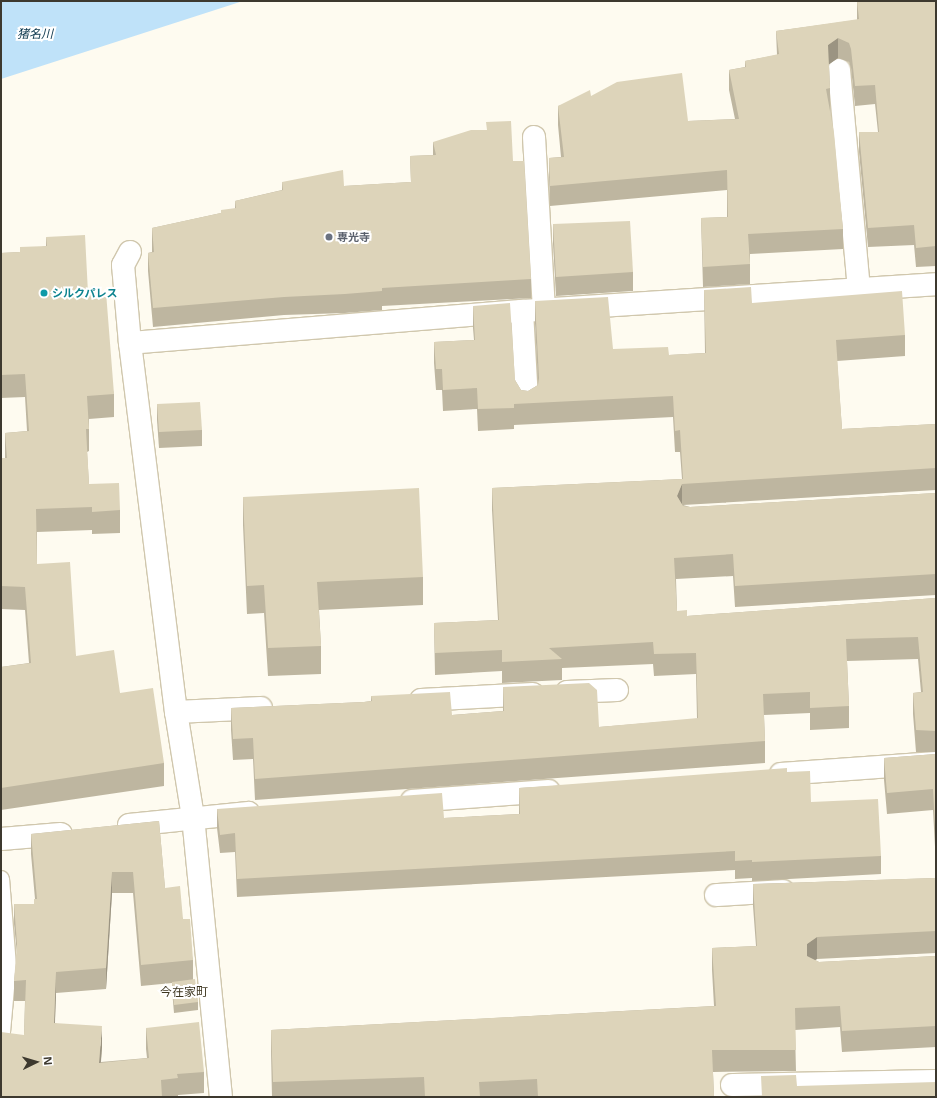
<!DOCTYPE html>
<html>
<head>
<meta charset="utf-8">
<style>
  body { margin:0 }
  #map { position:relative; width:937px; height:1098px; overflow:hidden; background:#fefbf0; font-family:"Noto Sans","Noto Sans JP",sans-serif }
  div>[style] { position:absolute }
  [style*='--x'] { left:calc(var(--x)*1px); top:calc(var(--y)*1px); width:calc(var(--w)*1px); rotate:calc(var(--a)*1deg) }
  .water>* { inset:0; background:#bfe2f9 }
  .roads { filter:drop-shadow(1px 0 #d0c7ad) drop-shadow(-1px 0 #d0c7ad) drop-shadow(0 1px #d0c7ad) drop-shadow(0 -1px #d0c7ad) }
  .lane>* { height:16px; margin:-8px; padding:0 8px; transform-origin:8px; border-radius:8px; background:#fff }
  .street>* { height:22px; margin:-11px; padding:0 11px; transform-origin:11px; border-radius:11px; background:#fff }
  .wall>* { inset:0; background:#beb6a0 }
  .shaded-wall>* { inset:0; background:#9b9482 }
  .building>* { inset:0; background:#ddd4ba }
  .dots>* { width:11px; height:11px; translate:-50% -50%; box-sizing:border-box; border:2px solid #fff; border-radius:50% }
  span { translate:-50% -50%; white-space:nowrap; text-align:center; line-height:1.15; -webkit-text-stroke:4px #fff; paint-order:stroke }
  .worship-label { font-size:11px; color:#5b616d; font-weight:700 }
  .left { translate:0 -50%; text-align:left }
  .culture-label { font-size:11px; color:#0d838f; font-weight:700 }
  .water-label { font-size:12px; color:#0b364c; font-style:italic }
  .neighbourhood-label { font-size:12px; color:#3c351f }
  .frame { position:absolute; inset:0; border:2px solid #3d392f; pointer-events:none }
  .north { position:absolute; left:16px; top:1042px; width:40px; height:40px; -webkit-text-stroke:3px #fff; paint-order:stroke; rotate:85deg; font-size:11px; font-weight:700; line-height:16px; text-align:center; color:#3d392f }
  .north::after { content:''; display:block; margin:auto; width:14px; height:18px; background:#3d392f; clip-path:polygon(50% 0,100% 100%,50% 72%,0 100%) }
</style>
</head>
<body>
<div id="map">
  <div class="water">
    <div style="clip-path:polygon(1px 1px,243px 1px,1px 79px)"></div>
  </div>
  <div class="roads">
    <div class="lane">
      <div style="--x:1;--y:879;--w:87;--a:85.4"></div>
      <div style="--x:8;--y:966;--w:77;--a:95.2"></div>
    </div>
    <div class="street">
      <div style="--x:839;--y:70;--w:220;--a:84.8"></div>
      <div style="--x:534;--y:137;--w:173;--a:86.7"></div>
      <div style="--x:130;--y:252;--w:15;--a:118"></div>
      <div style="--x:123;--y:265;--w:78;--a:84.9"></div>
      <div style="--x:130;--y:343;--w:372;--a:82.9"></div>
      <div style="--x:176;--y:712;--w:106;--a:80.8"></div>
      <div style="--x:193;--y:817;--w:281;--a:84.3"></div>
      <div style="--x:522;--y:311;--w:89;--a:86.8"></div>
      <div style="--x:130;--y:343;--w:393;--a:-4.7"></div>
      <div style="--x:522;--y:311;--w:415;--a:-3.7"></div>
      <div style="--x:567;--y:692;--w:50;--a:-2.3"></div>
      <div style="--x:421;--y:700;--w:112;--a:-3.1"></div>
      <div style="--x:176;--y:712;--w:85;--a:-2.7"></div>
      <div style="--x:781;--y:774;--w:155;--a:-4.1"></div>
      <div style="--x:412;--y:801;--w:137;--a:-4.2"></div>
      <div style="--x:129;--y:825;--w:120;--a:-5.8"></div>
      <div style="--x:1;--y:839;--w:60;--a:-4.8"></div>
      <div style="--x:716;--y:895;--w:67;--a:-3.4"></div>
      <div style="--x:732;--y:1085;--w:204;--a:-1.1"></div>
    </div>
  </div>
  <div class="wall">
    <div style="clip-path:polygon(857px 1px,936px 1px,936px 266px,916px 267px,914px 245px,868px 247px,859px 152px,859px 132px,878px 132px,875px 104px,855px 106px,851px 68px,849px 62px,838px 58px,829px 64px,830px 88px,830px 108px,843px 229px,843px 249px,750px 254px,750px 284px,703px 287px,701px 218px,727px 217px,727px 190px,550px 206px,549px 177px,549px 158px,561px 157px,558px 125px,558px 106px,591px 96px,688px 121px,735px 119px,729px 90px,729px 70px,745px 67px,745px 61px,777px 55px,776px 31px,857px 20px)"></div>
    <div style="clip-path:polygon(433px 142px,513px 161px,531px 279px,531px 298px,382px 306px,382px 310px,345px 313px,284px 315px,153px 327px,148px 271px,148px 253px,152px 252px,152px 228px,221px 213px,235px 209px,235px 201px,282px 190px,282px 182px,344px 186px,411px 182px,410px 156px,433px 155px)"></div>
    <div style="clip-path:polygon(553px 224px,633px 272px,633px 291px,556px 296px,553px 244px)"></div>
    <div style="clip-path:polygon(46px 237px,88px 293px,114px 394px,114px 417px,89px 419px,89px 451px,87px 452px,89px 484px,120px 510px,120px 533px,92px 534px,92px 530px,37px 532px,37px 564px,76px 656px,120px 693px,164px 763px,164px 786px,1px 810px,1px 667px,29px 663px,25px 610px,1px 609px,1px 458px,5px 458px,5px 433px,27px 431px,25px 397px,1px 398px,1px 253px,20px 252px,46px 246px)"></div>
    <div style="clip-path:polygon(704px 290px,752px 303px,905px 335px,905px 356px,837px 361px,842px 429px,936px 424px,936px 490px,683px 505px,690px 507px,936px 493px,936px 595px,735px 607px,733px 576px,676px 579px,677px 611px,687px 616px,936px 598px,936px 752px,916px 752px,913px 714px,913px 693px,921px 692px,918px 659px,847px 661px,849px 706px,849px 728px,810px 730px,810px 713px,764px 715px,765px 741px,765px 763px,255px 800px,253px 759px,233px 760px,231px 730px,231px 708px,364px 702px,371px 701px,371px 696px,452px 715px,503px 711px,503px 687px,599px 727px,697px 719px,696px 674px,654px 676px,653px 664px,562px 668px,562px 680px,502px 683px,502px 671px,435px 675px,434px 623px,498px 620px,492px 510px,492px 488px,682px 479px,680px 452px,675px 452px,673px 417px,514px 425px,514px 429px,478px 431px,477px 409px,443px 411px,442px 390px,436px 390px,434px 363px,434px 342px,474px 340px,473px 328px,473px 306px,515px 380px,521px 390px,528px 391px,538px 385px,538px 382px,535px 323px,535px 301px,613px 349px,669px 355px,705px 353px)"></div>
    <div style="clip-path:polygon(157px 404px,202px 430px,202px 446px,159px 448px,157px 420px)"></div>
    <div style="clip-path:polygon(243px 497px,423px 577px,423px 605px,319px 610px,321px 646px,321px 674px,268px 676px,264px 613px,247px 614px,243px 525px)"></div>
    <div style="clip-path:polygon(936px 754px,936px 865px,933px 810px,887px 814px,884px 780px,884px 758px)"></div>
    <div style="clip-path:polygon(787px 772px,811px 802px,881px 856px,881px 874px,752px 881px,752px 878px,735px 879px,735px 870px,237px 897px,235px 852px,220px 853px,217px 828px,217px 809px,444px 818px,519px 814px,519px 788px)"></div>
    <div style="clip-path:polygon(159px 821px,165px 888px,183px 919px,193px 960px,193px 979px,198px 1002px,198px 1010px,174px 1013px,172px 990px,172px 983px,141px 986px,133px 893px,112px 893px,106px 989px,56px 993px,55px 1023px,102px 1047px,101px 1062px,147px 1058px,146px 1049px,146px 1028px,204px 1072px,204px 1093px,178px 1095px,178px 1097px,1px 1097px,24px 1035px,25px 1001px,14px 1001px,14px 981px,17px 954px,14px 924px,14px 904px,34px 904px,34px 899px,35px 899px,31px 854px,31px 834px)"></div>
    <div style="clip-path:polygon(936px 878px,936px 953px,817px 959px,815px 960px,819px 962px,936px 956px,936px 1047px,842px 1052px,840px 1027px,795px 1030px,796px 1071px,713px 1072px,714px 1097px,272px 1097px,271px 1051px,271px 1030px,714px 1006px,712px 970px,712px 948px,756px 946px,753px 906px,753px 884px)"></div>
  </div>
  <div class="shaded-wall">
    <div style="clip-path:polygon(838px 38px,838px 58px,828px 65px,828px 45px)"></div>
    <div style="clip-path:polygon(682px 484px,682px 505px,677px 496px)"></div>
    <div style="clip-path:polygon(112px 872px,112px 893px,106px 989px,106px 968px)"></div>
    <div style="clip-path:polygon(817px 937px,817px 959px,807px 965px,807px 944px)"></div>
    <div style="clip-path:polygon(56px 972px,56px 993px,54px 1044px,54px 1023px)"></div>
    <div style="clip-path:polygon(102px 1026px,102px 1047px,99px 1083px,99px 1063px)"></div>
  </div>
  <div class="building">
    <div style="clip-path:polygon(857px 1px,936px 1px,936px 246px,916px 248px,914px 225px,868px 228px,859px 132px,879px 132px,875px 85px,855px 86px,851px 49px,849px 43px,838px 38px,828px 45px,830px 88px,826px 89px,834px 133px,843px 229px,748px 234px,750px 264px,703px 267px,701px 218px,728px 217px,727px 170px,550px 186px,549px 158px,564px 157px,558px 106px,590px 90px,591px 96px,617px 82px,682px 73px,688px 121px,739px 119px,729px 70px,746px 67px,745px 61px,779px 54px,776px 31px,859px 19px)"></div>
    <div style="clip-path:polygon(511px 121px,513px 161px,524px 161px,531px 279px,382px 288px,382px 291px,345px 294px,284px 297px,153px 308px,148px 253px,154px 252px,152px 228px,221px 213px,221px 210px,236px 208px,235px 201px,283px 190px,282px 182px,343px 170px,344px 186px,411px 182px,410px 156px,436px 155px,433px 142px,471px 130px,487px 130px,486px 122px)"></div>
    <div style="clip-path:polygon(630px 221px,633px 272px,556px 277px,553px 224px)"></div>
    <div style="clip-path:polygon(85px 235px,88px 293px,106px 292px,114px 394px,87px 396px,89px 429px,86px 429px,89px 484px,119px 483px,120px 510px,92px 512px,92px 507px,36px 509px,37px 564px,70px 562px,76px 656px,114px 650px,120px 693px,153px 688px,164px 763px,1px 788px,1px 667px,31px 663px,25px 587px,1px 586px,1px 458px,7px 458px,5px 433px,29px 431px,25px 374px,1px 375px,1px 253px,20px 252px,20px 247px,47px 246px,46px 237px)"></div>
    <div style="clip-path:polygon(751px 287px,752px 303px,902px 291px,905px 335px,836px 340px,842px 429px,936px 424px,936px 468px,682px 484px,677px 496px,683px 506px,690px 507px,936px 493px,936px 574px,735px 586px,733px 554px,674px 558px,677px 611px,687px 610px,687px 616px,936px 598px,936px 731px,916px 730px,913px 693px,923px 692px,918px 637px,846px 639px,849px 706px,810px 708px,810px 692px,763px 694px,765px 741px,255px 779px,253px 738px,233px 739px,231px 708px,364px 702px,372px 701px,371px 696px,450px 692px,452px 715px,504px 711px,503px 687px,589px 683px,597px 690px,599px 727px,698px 718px,696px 653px,654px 654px,653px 642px,549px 648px,562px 659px,502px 662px,502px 650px,435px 653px,434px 623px,499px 620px,492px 488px,683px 479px,680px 430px,675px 431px,673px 396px,514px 404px,514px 408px,478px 409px,477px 388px,443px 390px,442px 369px,436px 369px,434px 342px,475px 340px,473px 306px,510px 303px,515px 380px,521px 390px,528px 391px,538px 385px,539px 378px,535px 301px,608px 297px,613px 349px,668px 347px,669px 355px,706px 353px,704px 290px)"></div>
    <div style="clip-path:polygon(200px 402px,202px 430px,159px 432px,157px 404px)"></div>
    <div style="clip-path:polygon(419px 488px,423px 577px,317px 582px,321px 646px,268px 648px,264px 585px,247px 586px,243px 497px)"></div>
    <div style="clip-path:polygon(936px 754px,936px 844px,933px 789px,887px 793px,884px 758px)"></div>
    <div style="clip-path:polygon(787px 768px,787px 772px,810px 771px,811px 802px,878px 799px,881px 856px,752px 862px,752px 860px,735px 861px,735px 851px,237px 879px,235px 833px,220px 835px,217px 809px,442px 793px,444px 818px,520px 814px,519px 788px)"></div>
    <div style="clip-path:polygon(159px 821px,165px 888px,180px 886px,183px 919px,190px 919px,193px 960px,141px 965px,133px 872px,112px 872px,106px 968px,56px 972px,54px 1023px,102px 1026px,99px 1063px,149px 1058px,146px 1028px,199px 1022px,204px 1072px,177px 1074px,178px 1078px,161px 1080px,162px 1097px,1px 1097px,1px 1032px,24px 1035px,26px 980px,14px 981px,17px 944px,14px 904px,34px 904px,34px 899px,37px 899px,31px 834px)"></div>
    <div style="clip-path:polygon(936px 878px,936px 931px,817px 937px,807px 944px,807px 956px,819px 962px,936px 956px,936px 1026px,842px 1031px,840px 1006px,795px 1008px,796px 1050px,712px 1050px,714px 1097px,538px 1097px,537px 1079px,479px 1082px,480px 1097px,425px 1097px,424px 1077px,273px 1082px,271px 1030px,716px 1006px,712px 948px,757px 946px,753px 884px)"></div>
    <div style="clip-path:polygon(195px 979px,198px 1002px,174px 1005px,172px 982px)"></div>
    <div style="clip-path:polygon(796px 1075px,797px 1086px,936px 1082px,936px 1097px,762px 1097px,761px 1076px)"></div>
  </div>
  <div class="dots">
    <div style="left:329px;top:237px;background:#6b7280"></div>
    <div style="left:44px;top:293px;background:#0f9aa8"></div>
  </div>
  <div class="worship-label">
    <span class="left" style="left:337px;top:237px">専光寺</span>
  </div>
  <div class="culture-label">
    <span class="left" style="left:52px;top:293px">シルクパレス</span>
  </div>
  <div class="water-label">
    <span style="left:35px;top:34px">猪名川</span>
  </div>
  <div class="neighbourhood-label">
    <span style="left:184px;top:992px">今在家町</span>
  </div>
  <div class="frame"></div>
  <div class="north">N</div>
</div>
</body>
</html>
